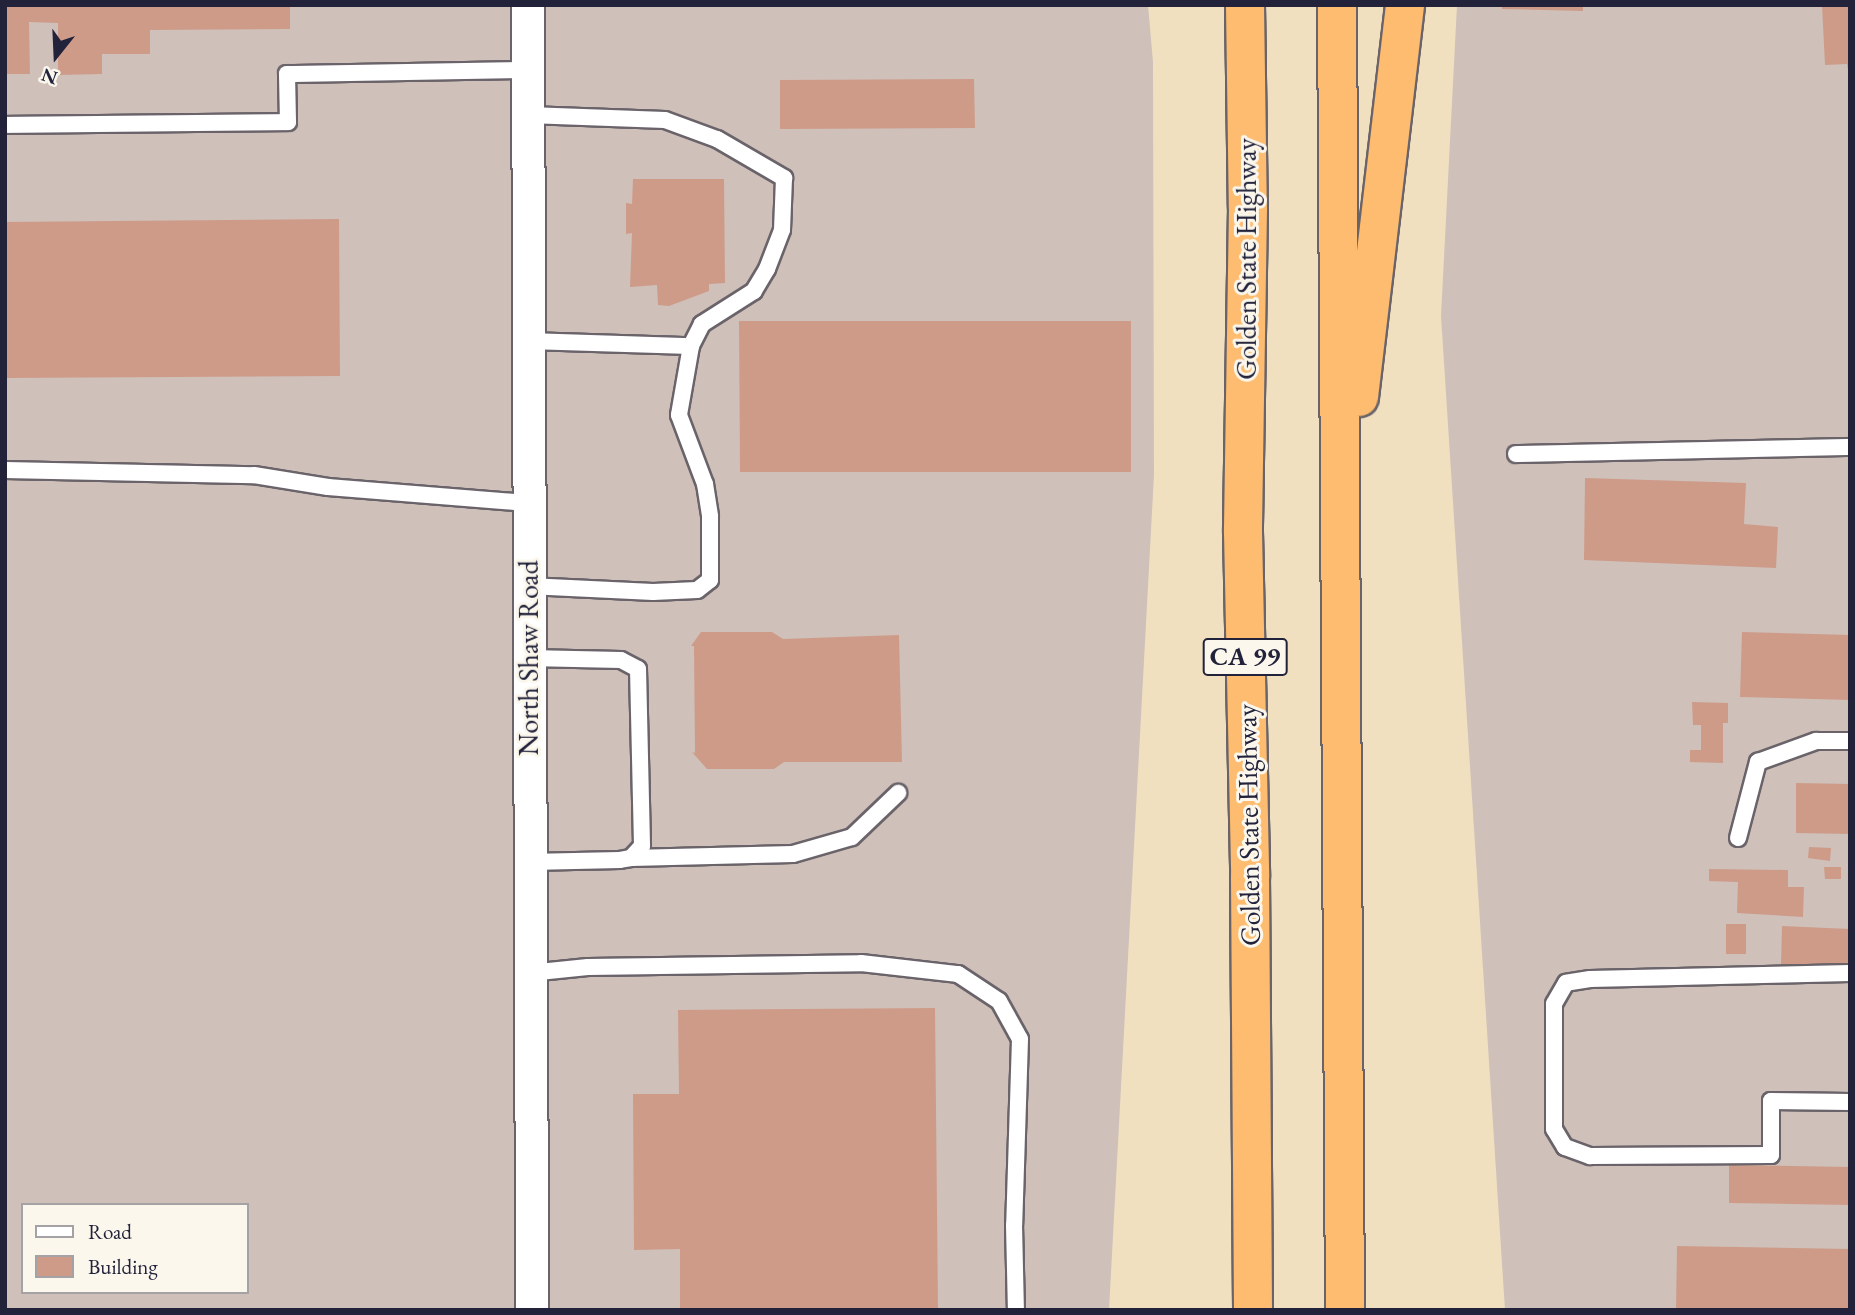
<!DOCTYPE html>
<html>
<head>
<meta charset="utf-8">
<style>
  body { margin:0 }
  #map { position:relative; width:1855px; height:1315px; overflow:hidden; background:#f0e0c0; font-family:"EB Garamond",serif }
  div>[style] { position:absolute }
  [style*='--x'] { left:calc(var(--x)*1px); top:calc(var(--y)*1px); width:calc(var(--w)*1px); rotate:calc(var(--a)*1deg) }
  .industrial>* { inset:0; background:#cfc0ba }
  .building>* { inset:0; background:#ce9b88 }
  .roads { filter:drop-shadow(2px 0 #6a646a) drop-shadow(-2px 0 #6a646a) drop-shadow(0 2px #6a646a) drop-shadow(0 -2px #6a646a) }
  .lane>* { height:16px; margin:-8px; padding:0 8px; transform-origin:8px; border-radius:8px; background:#fff }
  .street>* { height:32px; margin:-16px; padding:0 16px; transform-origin:16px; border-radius:16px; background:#fff }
  .highway>* { height:38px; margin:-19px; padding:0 19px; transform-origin:19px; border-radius:19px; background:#fdbc6f }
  span { translate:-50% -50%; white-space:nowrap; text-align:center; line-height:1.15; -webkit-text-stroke:6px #fbf7ec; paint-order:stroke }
  .shield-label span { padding:2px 5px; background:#fbf7ec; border:2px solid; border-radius:5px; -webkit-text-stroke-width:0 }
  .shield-label { font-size:26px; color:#22223b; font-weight:700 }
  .street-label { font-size:28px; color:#22223b }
  .frame { position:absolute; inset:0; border:7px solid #22223b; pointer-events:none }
  .legend { position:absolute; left:21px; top:1203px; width:228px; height:91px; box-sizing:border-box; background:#fbf7ec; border:2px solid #a4a2a5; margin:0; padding:9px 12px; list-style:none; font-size:21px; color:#22223b }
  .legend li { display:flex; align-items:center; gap:14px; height:35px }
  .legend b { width:35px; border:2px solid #a4a2a5 }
  .north { position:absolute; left:21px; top:21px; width:70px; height:70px; -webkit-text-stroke:5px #fbf7ec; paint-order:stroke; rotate:198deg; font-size:19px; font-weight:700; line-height:28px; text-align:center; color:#22223b }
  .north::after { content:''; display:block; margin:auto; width:24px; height:32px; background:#22223b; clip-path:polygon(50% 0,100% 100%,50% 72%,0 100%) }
</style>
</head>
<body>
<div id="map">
  <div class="industrial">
    <div style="clip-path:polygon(evenodd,5px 5px,1148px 5px,1153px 62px,1154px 475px,1109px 1310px,5px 1310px,5px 5px,23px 1205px,247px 1205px,247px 1292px,23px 1292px,23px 1205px)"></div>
    <div style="clip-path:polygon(1457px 5px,1850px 5px,1850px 1310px,1505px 1310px,1441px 316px)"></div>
  </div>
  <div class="building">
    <div style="clip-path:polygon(5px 5px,290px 5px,290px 29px,150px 30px,150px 54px,102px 54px,102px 74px,58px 75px,58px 23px,29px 22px,30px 74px,5px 74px)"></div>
    <div style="clip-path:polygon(1502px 5px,1583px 5px,1583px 11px,1502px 9px)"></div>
    <div style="clip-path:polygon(1822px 5px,1850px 5px,1850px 81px,1847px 64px,1825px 65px)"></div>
    <div style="clip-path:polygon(974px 79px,975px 128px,780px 129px,780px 80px)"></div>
    <div style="clip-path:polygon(633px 179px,724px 179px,725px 283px,709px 284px,709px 291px,669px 306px,658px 305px,657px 285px,630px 287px,632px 233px,626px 234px,626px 203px,632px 204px)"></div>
    <div style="clip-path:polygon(339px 219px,340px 376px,5px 378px,5px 222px)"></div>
    <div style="clip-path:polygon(739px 321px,1131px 321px,1131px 472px,740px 472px)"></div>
    <div style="clip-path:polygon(1585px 478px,1746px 483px,1744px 524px,1778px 527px,1776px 568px,1584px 560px)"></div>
    <div style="clip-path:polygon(701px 632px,772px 632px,783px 639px,899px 635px,902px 762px,784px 762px,774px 769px,707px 769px,692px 752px,695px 753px,694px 646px,691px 646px)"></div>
    <div style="clip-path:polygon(1742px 632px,1850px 635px,1850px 700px,1740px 697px)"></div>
    <div style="clip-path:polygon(1692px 702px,1728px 703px,1728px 723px,1723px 723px,1723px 763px,1690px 762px,1690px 750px,1701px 750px,1701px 725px,1693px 725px)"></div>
    <div style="clip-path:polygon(1796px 783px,1850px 784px,1850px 834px,1796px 833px)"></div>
    <div style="clip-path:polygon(1809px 847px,1831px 848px,1830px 861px,1808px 858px)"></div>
    <div style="clip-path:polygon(1824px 867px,1841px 867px,1841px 879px,1825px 879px)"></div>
    <div style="clip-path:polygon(1709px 869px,1788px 870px,1788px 887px,1804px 887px,1803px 917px,1737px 913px,1738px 882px,1709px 881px)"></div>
    <div style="clip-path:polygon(1726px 924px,1746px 924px,1746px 954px,1726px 954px)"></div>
    <div style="clip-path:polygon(1782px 926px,1850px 929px,1850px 967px,1781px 965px)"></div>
    <div style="clip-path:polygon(935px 1008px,938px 1310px,680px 1310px,680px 1249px,634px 1250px,633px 1094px,679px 1094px,678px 1010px)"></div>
    <div style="clip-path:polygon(1729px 1165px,1849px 1167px,1849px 1205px,1729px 1203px)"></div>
    <div style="clip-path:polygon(1677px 1246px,1850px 1249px,1850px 1310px,1676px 1310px)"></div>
  </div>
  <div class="roads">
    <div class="lane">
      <div style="--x:528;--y:115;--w:137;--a:2.1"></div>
      <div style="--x:665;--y:120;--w:55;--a:20.1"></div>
      <div style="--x:717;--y:139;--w:78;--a:30.2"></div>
      <div style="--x:784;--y:178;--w:52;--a:92.2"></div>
      <div style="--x:782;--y:230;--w:42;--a:111"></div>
      <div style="--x:767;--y:269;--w:26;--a:121"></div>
      <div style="--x:754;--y:291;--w:62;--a:147.6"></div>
      <div style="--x:702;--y:324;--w:25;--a:117"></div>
      <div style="--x:691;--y:346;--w:70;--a:99.9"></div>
      <div style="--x:679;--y:415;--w:74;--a:69.4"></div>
      <div style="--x:705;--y:484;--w:33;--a:81"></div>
      <div style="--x:710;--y:517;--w:63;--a:90"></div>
      <div style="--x:710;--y:580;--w:16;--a:142"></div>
      <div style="--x:697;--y:590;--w:44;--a:177.4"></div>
      <div style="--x:653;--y:592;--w:125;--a:-177.3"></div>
      <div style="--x:5;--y:125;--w:283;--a:-0.6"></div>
      <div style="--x:288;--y:122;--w:48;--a:-91.2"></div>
      <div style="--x:287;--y:74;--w:241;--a:-1"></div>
      <div style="--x:528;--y:341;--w:163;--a:1.8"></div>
      <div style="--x:1516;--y:454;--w:334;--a:-1.2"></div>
      <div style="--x:5;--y:470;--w:249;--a:1.2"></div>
      <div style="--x:254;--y:475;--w:75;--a:9.2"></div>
      <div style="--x:328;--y:487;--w:202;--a:4.6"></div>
      <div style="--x:528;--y:658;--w:93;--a:1.2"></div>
      <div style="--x:621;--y:660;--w:19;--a:28"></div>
      <div style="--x:638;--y:669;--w:177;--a:88.7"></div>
      <div style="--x:642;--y:846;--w:16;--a:133"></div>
      <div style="--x:631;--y:858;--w:11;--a:170"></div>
      <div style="--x:620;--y:860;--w:91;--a:178.7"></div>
      <div style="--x:1738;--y:838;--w:79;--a:-75.3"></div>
      <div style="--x:1758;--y:762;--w:62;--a:-19.9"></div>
      <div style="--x:1816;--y:741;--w:34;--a:0"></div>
      <div style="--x:631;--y:858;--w:162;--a:-1.4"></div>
      <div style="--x:793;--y:854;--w:61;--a:-16.1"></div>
      <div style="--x:852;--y:837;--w:64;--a:-43.7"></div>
      <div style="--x:529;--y:973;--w:59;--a:-5.8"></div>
      <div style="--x:588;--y:967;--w:273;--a:-0.8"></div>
      <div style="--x:861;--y:963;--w:98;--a:6.5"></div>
      <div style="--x:958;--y:974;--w:49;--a:33.4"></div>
      <div style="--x:999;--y:1001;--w:43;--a:61.1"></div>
      <div style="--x:1020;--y:1039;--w:186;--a:91.8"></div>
      <div style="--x:1014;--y:1225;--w:85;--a:88.7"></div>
      <div style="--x:1850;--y:973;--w:260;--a:178.7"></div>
      <div style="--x:1590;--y:979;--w:24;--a:171"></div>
      <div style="--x:1566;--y:983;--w:24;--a:120"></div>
      <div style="--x:1554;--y:1004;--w:125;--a:90"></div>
      <div style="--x:1554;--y:1129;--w:21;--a:59"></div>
      <div style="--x:1565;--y:1147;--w:27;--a:20"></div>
      <div style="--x:1590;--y:1156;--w:181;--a:-0.3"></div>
      <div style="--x:1771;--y:1155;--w:54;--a:-90"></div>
      <div style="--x:1771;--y:1101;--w:79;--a:0.7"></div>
    </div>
    <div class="street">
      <div style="--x:528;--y:5;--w:1305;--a:89.82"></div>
    </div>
    <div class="highway">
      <div style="--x:1245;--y:5;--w:203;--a:89.2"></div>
      <div style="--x:1248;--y:208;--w:324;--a:90.9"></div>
      <div style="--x:1243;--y:532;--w:345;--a:88.8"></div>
      <div style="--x:1250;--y:877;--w:433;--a:89.6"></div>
      <div style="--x:1337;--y:5;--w:1305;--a:89.65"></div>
      <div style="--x:1359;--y:397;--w:395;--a:-83.3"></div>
    </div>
  </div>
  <div class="shield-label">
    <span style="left:1245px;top:657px">CA 99</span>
  </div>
  <div class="street-label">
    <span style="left:1246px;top:259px;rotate:-90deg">Golden State Highway</span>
    <span style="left:528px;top:658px;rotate:-90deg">North Shaw Road</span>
    <span style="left:1248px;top:825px;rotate:-91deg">Golden State Highway</span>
  </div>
  <div class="frame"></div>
  <ul class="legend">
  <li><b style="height:9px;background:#fff"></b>Road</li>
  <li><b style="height:19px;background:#ce9b88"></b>Building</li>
  </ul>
  <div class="north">N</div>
</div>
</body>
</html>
